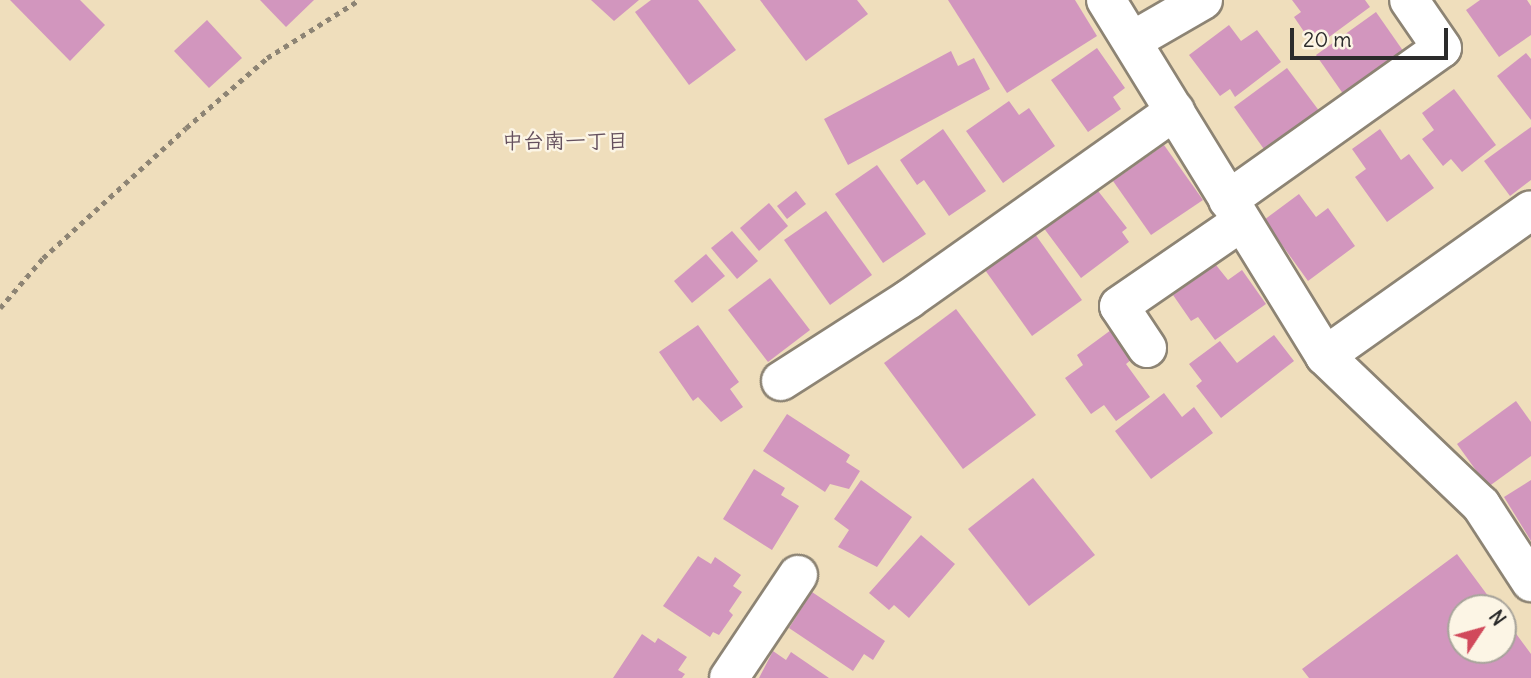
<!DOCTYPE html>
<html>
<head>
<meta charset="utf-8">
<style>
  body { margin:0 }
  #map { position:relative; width:1531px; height:678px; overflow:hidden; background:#efdebc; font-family:Delius,"Klee One",sans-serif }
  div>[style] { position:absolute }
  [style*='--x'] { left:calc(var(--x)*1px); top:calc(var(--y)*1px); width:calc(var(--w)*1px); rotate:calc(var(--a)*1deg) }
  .building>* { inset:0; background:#d296be }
  .path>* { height:4.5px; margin-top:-2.25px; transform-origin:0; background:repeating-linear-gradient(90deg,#8d8474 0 5px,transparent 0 10px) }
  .roads { filter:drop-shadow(2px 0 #8d8474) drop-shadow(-2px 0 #8d8474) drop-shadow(0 2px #8d8474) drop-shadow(0 -2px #8d8474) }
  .minor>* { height:38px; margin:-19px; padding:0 19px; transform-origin:19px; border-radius:19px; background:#fff }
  span { translate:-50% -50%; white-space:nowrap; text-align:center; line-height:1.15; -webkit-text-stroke:5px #fcf5e5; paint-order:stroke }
  .neighbourhood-label { font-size:21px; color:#65505e; font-weight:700 }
  .north { position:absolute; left:1447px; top:594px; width:70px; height:70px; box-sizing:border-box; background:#fcf5e5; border:2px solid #a8a49b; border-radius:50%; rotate:54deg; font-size:19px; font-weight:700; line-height:28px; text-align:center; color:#2b2b2b }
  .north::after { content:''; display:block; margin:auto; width:24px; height:32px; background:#d1495b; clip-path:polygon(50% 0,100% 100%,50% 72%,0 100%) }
  .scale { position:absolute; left:1290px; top:28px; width:158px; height:32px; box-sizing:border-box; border:4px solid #2b2b2b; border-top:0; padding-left:9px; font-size:21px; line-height:24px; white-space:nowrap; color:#2b2b2b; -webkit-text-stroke:5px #fcf5e5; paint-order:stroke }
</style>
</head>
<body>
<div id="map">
  <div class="building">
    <div style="clip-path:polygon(10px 0,80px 0,105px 25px,70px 61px)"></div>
    <div style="clip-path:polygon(260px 0,314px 0,286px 27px)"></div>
    <div style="clip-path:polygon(591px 0,639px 0,614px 21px)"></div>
    <div style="clip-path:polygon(651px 0,698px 0,736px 50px,689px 85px,635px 12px)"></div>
    <div style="clip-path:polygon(760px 0,857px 0,868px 14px,806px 61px)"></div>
    <div style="clip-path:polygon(948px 0,1075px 0,1097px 36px,1007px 93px)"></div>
    <div style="clip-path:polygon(1292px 0,1365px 0,1370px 7px,1325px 40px,1321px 35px,1311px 42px,1294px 17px,1301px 12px)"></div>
    <div style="clip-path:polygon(1480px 0,1527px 0,1531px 6px,1531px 35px,1499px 57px,1466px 10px)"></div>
    <div style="clip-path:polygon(1376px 12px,1406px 55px,1346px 98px,1316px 55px)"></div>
    <div style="clip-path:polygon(207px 20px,242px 58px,209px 88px,174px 51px)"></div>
    <div style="clip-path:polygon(1229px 25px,1241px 41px,1257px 30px,1281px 62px,1235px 97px,1230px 89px,1220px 96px,1189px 55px)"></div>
    <div style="clip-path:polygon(1097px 48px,1125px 88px,1113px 97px,1121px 109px,1088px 132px,1051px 80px)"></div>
    <div style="clip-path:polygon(951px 51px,958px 66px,974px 58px,990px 89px,848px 165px,824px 119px)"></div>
    <div style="clip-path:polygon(1526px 53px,1531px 59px,1531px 120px,1497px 76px)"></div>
    <div style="clip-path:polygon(1287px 68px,1320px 112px,1266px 152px,1234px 107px)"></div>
    <div style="clip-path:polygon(1454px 89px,1496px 145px,1462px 172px,1451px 159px,1443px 166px,1422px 139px,1434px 130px,1422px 113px)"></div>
    <div style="clip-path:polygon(1009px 101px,1019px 115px,1029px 108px,1055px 146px,1003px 183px,966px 131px)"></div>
    <div style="clip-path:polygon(1531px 127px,1531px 180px,1510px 196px,1484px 161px)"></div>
    <div style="clip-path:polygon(943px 129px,986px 191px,949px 216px,924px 180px,917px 185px,900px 160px)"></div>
    <div style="clip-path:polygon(1380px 129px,1401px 160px,1409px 154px,1434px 188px,1387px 222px,1355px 177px,1366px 169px,1352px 149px)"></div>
    <div style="clip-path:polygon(1164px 145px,1203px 200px,1151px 235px,1113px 181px)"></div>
    <div style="clip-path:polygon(877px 165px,926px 234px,883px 263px,835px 194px)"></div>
    <div style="clip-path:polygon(1095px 187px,1127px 228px,1122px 232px,1129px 242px,1081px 278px,1043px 227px)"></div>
    <div style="clip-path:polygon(796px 191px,806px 204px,787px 219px,777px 206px)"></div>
    <div style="clip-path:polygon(1299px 194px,1316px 217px,1328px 208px,1355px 246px,1308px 281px,1264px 220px)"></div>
    <div style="clip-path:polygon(769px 203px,788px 226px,759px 251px,740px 228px)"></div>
    <div style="clip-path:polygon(826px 211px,872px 275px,830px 305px,784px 240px)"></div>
    <div style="clip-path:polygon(732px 231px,758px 261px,737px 279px,711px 248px)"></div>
    <div style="clip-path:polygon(1035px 234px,1082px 300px,1032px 336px,985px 270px)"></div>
    <div style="clip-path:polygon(706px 254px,725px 276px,692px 303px,674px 281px)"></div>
    <div style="clip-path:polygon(1216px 265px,1228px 280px,1242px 270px,1266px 304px,1215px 340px,1198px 317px,1191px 321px,1173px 295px)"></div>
    <div style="clip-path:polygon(770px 278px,810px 330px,768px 362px,728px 310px)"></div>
    <div style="clip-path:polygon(956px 309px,1036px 415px,963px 469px,884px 363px)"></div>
    <div style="clip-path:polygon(698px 325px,739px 382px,730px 389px,743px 407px,721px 422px,698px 397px,693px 401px,659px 352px)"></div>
    <div style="clip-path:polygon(1111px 330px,1132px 359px,1126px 364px,1150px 397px,1116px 421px,1104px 405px,1091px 414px,1065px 378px,1083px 365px,1077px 355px)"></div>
    <div style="clip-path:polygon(1274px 335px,1294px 361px,1221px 418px,1196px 386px,1202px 381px,1189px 364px,1220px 341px,1237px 363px)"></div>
    <div style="clip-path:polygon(1164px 393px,1182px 417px,1194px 407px,1213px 433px,1151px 479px,1115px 431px)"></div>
    <div style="clip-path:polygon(1516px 401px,1531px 422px,1531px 456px,1488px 487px,1457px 444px)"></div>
    <div style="clip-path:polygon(787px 414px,850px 455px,846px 462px,860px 471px,849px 489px,830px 484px,825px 492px,763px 451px)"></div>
    <div style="clip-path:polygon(754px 469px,785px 488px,781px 495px,799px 506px,772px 550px,723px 519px)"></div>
    <div style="clip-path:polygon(1033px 478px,1095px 555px,1029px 606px,968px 529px)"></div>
    <div style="clip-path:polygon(861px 480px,912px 517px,877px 567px,838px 547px,849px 530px,834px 519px)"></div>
    <div style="clip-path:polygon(1531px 480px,1531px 541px,1504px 497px)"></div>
    <div style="clip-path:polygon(921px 535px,955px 564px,909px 618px,894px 605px,889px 610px,869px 593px)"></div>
    <div style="clip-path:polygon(1457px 554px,1497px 608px,1461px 608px,1461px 650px,1503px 650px,1503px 616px,1531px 654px,1531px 678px,1309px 678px,1302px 669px)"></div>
    <div style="clip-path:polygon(698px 556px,711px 564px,715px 557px,741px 575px,733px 586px,742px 592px,729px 611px,733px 615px,719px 635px,713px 632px,710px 637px,663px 606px)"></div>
    <div style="clip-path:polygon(812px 592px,885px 641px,873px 660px,864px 654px,853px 671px,789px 628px)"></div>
    <div style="clip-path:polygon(642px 634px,655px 643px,658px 638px,687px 657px,678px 670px,685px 674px,682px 678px,613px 678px)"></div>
    <div style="clip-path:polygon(773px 651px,786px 660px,791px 652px,829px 678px,759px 678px)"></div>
  </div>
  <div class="path">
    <div style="--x:0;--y:308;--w:66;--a:-49.3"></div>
    <div style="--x:43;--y:258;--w:193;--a:-42.3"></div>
    <div style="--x:186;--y:128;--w:107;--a:-40.8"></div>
    <div style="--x:267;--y:58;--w:109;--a:-32.2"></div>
  </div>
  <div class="roads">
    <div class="minor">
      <div style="--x:1106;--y:0;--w:418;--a:58.4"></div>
      <div style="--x:1325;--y:356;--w:216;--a:43.7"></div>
      <div style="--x:1481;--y:505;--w:92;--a:57"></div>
      <div style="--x:1132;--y:41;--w:82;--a:-30"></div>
      <div style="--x:1228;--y:200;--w:262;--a:-35.4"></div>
      <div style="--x:1442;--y:48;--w:58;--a:-124.5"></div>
      <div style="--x:1147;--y:348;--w:50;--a:-123.7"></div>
      <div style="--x:1119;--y:306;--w:148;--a:-34.5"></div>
      <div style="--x:1325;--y:356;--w:252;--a:-35.3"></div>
      <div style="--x:781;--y:381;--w:152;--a:-32.6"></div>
      <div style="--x:909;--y:299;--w:326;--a:-35.3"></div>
      <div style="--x:729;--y:678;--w:124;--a:-56.2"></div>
    </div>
  </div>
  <div class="neighbourhood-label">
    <span style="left:565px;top:141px">中台南一丁目</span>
  </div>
  <div class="north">N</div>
  <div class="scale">20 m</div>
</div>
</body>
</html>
